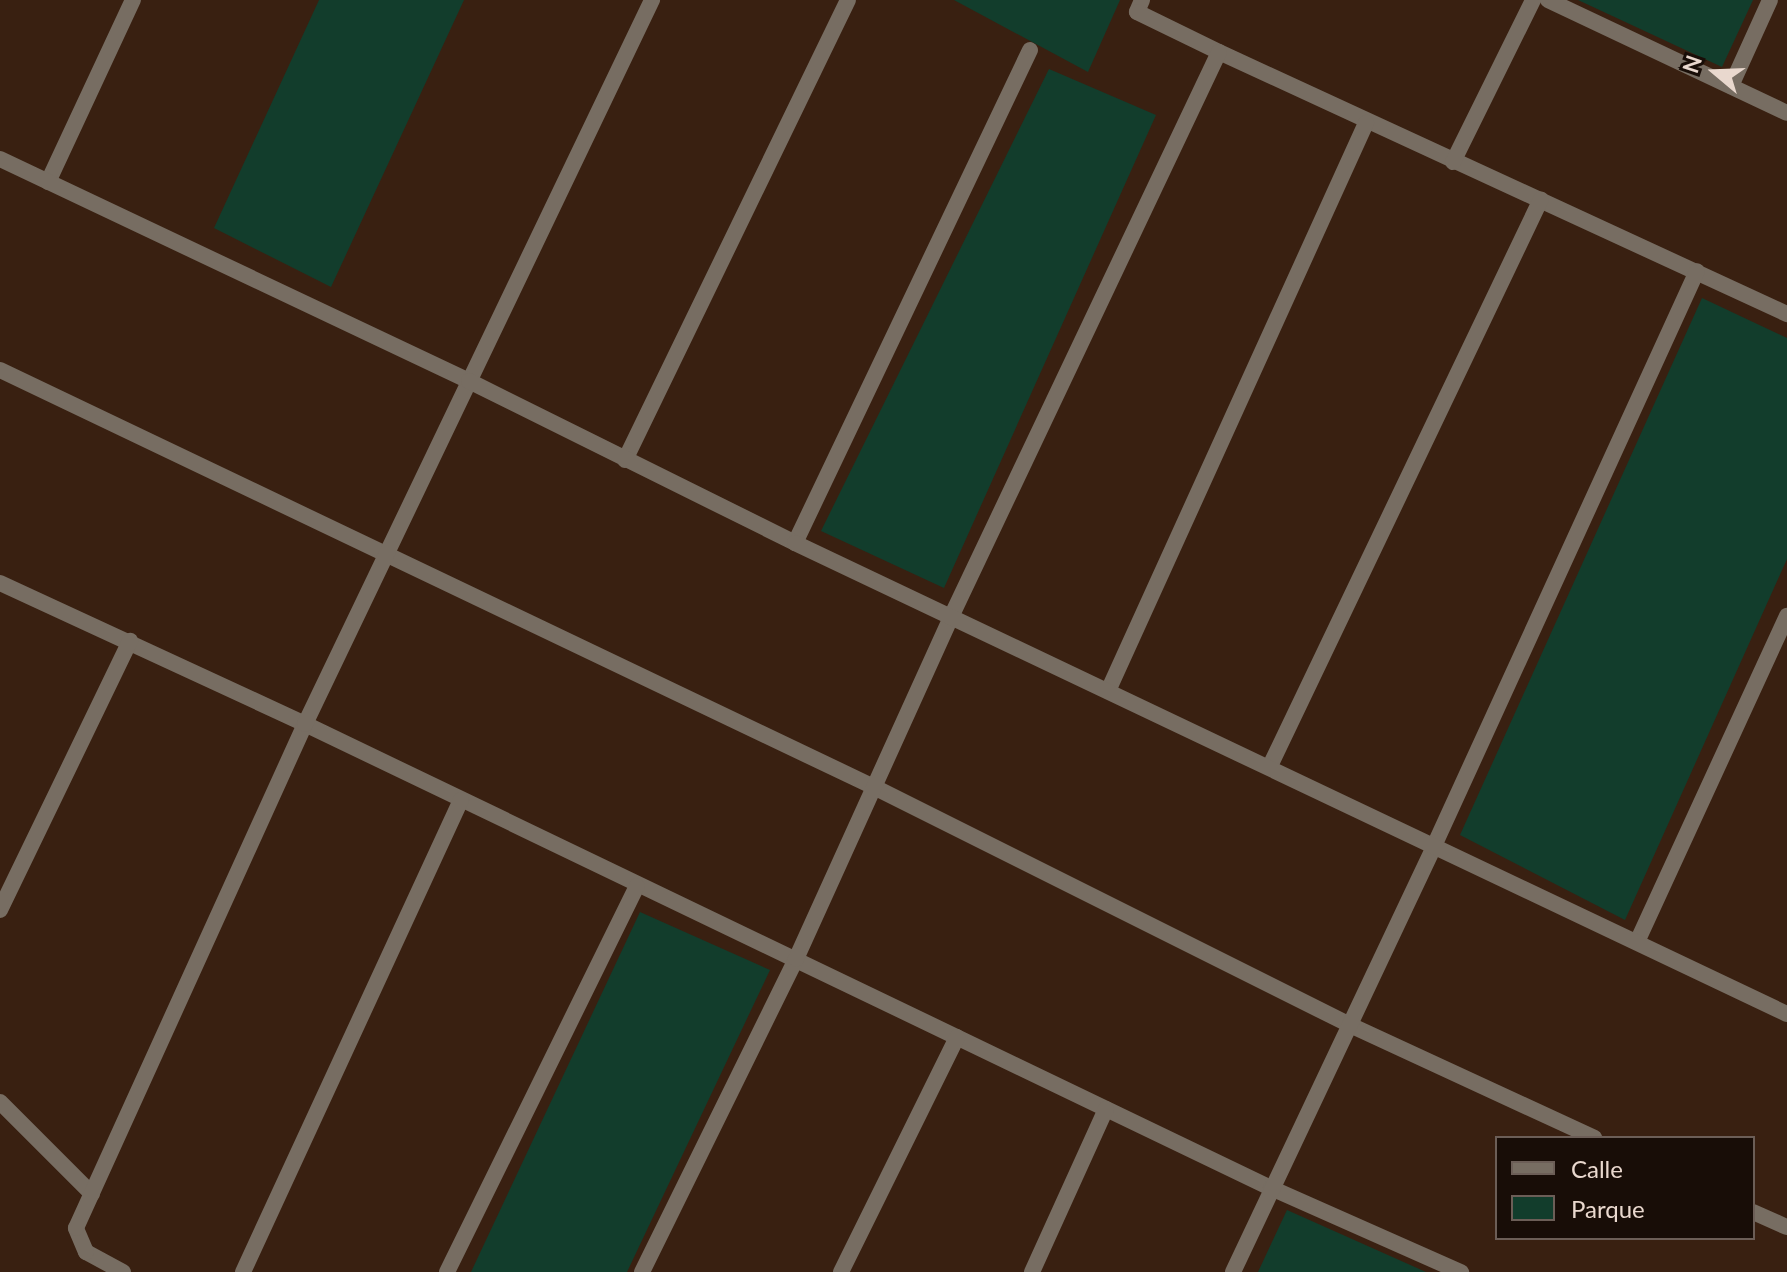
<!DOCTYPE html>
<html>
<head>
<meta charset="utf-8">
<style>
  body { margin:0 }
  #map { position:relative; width:1787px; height:1272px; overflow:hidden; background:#392011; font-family:Lato,sans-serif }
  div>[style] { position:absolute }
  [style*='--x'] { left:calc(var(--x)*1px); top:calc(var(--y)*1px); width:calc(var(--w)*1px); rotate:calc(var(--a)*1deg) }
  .green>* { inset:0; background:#123d2c }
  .minor>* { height:16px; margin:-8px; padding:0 8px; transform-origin:8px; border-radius:8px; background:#776d62 }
  .tertiary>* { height:16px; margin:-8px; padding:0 8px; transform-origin:8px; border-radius:8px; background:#776d62 }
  span { translate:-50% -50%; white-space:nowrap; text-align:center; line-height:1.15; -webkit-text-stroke:6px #180d07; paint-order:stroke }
  .legend { position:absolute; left:1495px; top:1136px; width:260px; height:104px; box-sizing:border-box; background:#180d07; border:2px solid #6c5e57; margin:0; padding:10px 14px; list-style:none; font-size:24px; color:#e9d8ce }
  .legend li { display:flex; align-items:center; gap:16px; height:40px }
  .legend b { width:40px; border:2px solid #6c5e57 }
  .north { position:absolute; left:1675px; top:32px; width:80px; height:80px; -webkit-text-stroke:6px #180d07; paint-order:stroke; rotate:289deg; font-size:22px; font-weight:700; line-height:32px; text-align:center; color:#e9d8ce }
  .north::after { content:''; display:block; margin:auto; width:28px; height:36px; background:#e9d8ce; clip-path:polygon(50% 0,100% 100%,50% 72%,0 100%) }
</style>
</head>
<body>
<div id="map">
  <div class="green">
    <div style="clip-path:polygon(319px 0,464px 0,331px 287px,214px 228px)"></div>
    <div style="clip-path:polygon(954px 0,1120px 0,1088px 72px)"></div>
    <div style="clip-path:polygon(1578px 0,1753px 0,1722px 67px)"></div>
    <div style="clip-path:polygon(1049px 69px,1156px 115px,944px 588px,821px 531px)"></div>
    <div style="clip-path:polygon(1702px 298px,1787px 338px,1787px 559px,1625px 920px,1460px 835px)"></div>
    <div style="clip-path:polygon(640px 912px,770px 970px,627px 1272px,471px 1272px)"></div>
    <div style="clip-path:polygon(1287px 1210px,1426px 1272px,1258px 1272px)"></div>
  </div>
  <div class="minor">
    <div style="--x:1142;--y:0;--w:13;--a:113"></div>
    <div style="--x:1137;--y:12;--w:91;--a:26"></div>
    <div style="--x:1219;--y:52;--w:626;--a:24.76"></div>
    <div style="--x:1548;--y:0;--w:264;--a:25.3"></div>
    <div style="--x:1731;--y:86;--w:94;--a:-65.6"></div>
    <div style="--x:1453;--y:162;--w:181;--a:-63.7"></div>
    <div style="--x:48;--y:182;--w:201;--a:-65"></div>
    <div style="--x:0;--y:370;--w:968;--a:25.51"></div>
    <div style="--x:874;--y:787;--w:532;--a:26.57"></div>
    <div style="--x:1350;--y:1025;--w:269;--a:24.8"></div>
    <div style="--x:625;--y:460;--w:511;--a:-64.14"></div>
    <div style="--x:795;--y:543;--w:546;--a:-64.51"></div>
    <div style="--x:0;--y:583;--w:336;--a:24.8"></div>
    <div style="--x:305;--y:724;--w:1072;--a:25.66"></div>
    <div style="--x:1271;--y:1188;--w:208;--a:23.9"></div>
    <div style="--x:1108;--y:691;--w:624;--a:-65.57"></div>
    <div style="--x:1270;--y:766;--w:628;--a:-64.45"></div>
    <div style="--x:0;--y:910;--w:299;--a:-64.2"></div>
    <div style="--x:1637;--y:942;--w:359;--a:-65.3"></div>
    <div style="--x:0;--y:1102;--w:130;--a:45"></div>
    <div style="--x:1753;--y:1212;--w:37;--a:24"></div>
    <div style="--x:123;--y:1272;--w:42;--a:-151.6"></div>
    <div style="--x:86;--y:1252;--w:26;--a:-113"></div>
    <div style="--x:76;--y:1228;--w:554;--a:-65.56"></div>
    <div style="--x:305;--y:724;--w:803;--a:-64.39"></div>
    <div style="--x:243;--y:1272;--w:520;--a:-65.21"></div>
    <div style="--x:447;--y:1272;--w:430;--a:-63.8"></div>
    <div style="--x:642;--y:1272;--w:349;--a:-63.8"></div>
    <div style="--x:796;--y:959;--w:375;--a:-65.6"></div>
    <div style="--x:951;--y:617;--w:625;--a:-64.62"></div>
    <div style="--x:841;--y:1272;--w:262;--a:-63.7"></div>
    <div style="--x:1032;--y:1272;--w:179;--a:-65.6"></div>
    <div style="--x:1233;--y:1272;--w:471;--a:-64.7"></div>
    <div style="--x:1434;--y:846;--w:632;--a:-65.42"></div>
  </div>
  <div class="tertiary">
    <div style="--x:0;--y:159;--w:519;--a:25.33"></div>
    <div style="--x:469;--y:381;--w:364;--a:26.4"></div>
    <div style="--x:795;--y:543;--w:1098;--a:25.4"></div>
  </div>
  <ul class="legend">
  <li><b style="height:10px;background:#776d62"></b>Calle</li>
  <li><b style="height:22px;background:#123d2c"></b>Parque</li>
  </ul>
  <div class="north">N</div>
</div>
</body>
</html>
